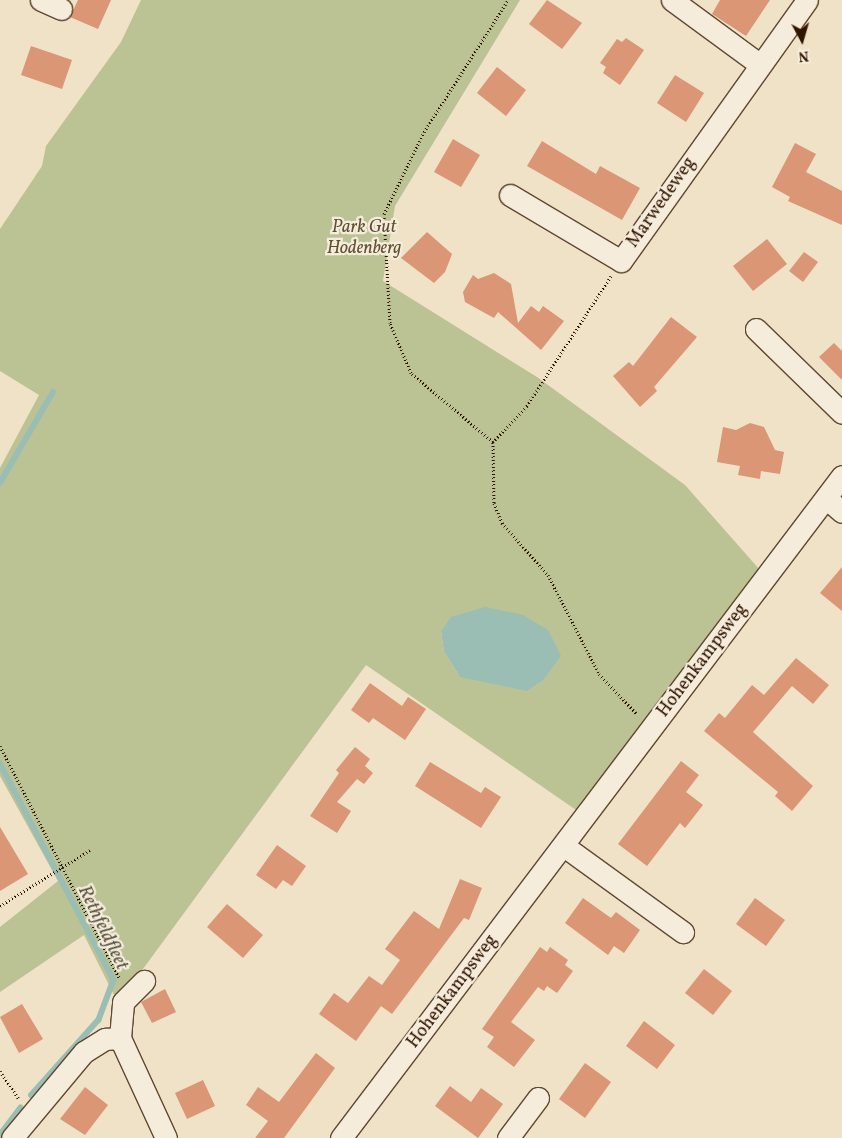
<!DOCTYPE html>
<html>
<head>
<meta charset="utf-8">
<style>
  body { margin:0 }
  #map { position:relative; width:842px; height:1138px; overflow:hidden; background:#efe2c7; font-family:Vollkorn,serif }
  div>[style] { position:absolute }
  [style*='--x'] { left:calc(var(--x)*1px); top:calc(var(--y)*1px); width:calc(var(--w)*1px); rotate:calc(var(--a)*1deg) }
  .green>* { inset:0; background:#bbc394 }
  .water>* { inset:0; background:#9abeb3 }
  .stream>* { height:5.5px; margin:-2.75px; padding:0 2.75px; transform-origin:2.75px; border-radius:2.75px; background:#9abeb3 }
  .building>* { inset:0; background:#da9675 }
  .path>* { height:3px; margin-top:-1.5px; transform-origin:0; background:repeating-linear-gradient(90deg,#301401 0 1px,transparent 0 3.5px) }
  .roads { filter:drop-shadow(1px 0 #604832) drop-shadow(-1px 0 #604832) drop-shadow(0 1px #604832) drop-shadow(0 -1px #604832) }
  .minor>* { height:21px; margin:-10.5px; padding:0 10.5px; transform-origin:10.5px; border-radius:10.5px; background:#f5ecdb }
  span { translate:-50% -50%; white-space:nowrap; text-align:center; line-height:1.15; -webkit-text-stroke:4.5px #f5ecdb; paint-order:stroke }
  .street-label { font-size:18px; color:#301401 }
  .park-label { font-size:18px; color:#615134; font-style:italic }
  .water-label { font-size:19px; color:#55503f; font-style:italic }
  .north { position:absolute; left:777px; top:15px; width:50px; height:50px; -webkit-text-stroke:4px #f5ecdb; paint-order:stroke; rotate:174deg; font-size:14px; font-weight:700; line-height:20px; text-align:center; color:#301401 }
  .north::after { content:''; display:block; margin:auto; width:18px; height:22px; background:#301401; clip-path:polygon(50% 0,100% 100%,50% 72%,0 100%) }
</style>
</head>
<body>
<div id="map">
  <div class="green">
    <div style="clip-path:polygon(evenodd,141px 0,520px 0,395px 206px,383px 281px,537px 377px,685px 485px,760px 570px,579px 812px,366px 665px,118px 1003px,84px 935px,0 992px,0 927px,58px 881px,0 776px,0 468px,39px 395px,0 371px,0 229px,42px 166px,46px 146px,121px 42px,141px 0,441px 631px,460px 677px,444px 652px,441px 631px)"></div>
  </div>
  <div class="water">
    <div style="clip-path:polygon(485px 607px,523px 615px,548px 630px,561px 656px,543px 680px,527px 691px,460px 677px,444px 652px,441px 631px,451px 617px)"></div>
  </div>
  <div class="stream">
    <div style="--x:0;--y:483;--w:105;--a:-59.8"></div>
    <div style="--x:0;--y:763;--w:245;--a:62.3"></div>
    <div style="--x:114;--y:980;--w:43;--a:110.6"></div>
    <div style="--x:99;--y:1020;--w:101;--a:131.8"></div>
    <div style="--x:0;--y:1135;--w:34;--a:-53"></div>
  </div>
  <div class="building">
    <div style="clip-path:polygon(78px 0,111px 0,98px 29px,70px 17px)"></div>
    <div style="clip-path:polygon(547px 0,582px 23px,562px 49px,529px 24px)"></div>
    <div style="clip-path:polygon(720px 0,770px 0,746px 36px,712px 14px)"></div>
    <div style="clip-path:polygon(626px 38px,644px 50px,620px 85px,603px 73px,606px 67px,600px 63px,617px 39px,622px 42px)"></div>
    <div style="clip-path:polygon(31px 46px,72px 60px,62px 89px,21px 75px)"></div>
    <div style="clip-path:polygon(497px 67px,526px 90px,506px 116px,477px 93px)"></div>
    <div style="clip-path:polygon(675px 75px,704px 93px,686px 122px,657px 103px)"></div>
    <div style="clip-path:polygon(453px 139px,480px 155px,461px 187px,434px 172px)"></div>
    <div style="clip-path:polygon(542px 141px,596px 174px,600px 166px,640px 188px,622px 220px,527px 166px)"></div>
    <div style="clip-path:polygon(795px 143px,816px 154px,806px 172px,842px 191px,842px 225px,788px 201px,790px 197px,772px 187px)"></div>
    <div style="clip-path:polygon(427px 232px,452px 254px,445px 272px,434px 283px,401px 258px)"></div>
    <div style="clip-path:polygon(767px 239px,787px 264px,753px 291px,733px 266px)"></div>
    <div style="clip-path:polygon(804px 252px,818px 262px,803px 282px,789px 271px)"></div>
    <div style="clip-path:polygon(494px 273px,511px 284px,518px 323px,531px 306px,539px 312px,543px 306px,564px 321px,541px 350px,498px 312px,494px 318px,465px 302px,463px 292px,473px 275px,478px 279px)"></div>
    <div style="clip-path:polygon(671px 317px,697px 337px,654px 387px,657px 391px,640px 407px,613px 376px,629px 362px,633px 366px)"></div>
    <div style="clip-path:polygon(834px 343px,842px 351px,842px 380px,819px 357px)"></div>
    <div style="clip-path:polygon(750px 423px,764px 427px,775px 450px,784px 452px,780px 474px,761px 471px,760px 479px,738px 475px,740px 466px,717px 462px,723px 427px,736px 430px)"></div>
    <div style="clip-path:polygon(842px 567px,842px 611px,820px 593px)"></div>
    <div style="clip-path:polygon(796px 658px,829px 685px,813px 704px,792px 686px,753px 732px,813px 786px,792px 811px,775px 796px,778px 792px,704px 731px,719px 713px,725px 718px,752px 685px,764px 695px)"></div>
    <div style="clip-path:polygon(370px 683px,402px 706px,408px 697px,426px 709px,405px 740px,373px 718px,369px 723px,351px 710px)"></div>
    <div style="clip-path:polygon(355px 747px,370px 759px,365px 766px,373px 773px,364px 784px,357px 779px,337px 802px,351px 811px,337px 833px,310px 816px,339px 773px,336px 770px)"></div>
    <div style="clip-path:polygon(681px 761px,699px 775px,686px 792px,703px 805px,685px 828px,680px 823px,647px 866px,618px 844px)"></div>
    <div style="clip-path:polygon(430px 762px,481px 793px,485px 787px,501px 797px,481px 828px,415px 786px)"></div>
    <div style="clip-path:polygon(0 827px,28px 874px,0 891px)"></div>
    <div style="clip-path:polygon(277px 845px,306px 866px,292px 886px,283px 880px,276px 889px,256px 875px)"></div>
    <div style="clip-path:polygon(460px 879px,482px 888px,469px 920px,464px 918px,392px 1014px,381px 1006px,356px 1041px,319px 1014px,334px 993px,348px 1003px,369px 976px,382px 985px,400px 960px,385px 949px,414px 911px,439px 929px)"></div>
    <div style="clip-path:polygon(583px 898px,611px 918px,616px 912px,640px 930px,624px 953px,614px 946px,608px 955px,565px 923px)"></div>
    <div style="clip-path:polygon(755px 898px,785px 920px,766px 946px,736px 924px)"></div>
    <div style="clip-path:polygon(227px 904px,263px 935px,243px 958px,207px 927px)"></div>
    <div style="clip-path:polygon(540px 947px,547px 952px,550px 947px,568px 960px,565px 965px,573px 971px,557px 993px,547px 986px,544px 991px,538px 987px,511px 1022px,535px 1040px,514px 1067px,487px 1047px,494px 1037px,482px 1029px)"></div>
    <div style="clip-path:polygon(704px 969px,732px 991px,713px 1015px,685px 993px)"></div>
    <div style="clip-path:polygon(165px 989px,176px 1012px,152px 1023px,141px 1002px)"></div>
    <div style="clip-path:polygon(22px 1004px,43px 1039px,19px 1053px,0 1017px)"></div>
    <div style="clip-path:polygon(644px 1021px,675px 1045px,657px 1069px,626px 1046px)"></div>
    <div style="clip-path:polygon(316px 1053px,335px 1068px,284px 1138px,255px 1138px,268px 1121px,246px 1105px,258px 1087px,279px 1102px)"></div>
    <div style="clip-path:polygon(585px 1063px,611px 1082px,585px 1118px,559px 1099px)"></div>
    <div style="clip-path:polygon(203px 1080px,215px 1106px,187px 1119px,175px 1093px)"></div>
    <div style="clip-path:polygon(450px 1086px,471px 1102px,481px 1088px,503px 1104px,478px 1138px,435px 1106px)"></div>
    <div style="clip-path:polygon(85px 1087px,108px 1105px,85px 1135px,60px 1119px)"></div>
  </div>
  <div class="path">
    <div style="--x:611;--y:276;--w:155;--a:122.9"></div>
    <div style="--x:527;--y:406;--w:50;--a:133.4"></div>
    <div style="--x:493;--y:442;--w:61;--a:89.1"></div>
    <div style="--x:494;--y:503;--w:22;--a:68"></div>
    <div style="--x:502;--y:523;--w:69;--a:48.5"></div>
    <div style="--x:548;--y:575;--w:111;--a:62.7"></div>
    <div style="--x:599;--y:674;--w:55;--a:46.5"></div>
    <div style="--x:493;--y:442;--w:107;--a:-139.9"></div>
    <div style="--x:411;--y:373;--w:54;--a:-112.8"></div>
    <div style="--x:390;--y:323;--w:109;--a:-93.2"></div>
    <div style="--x:384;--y:214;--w:91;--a:-64"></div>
    <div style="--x:424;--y:132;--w:156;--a:-57.5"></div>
    <div style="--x:0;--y:746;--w:262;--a:62.8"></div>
    <div style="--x:0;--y:906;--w:106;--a:-31.9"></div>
    <div style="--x:0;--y:1071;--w:34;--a:56"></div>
  </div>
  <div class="roads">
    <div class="minor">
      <div style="--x:41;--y:0;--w:22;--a:24"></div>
      <div style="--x:672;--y:0;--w:108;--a:36.3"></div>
      <div style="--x:510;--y:195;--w:129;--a:30.7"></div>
      <div style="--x:621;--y:261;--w:320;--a:-54.5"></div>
      <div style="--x:756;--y:329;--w:120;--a:44.3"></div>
      <div style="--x:826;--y:498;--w:21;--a:41"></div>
      <div style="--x:564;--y:846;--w:147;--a:35.9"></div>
      <div style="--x:120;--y:1038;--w:36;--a:-85"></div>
      <div style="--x:123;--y:1002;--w:30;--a:-45"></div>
      <div style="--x:12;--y:1138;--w:112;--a:-50.1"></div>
      <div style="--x:84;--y:1052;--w:25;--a:-32"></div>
      <div style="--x:105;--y:1039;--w:15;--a:-4"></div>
      <div style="--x:120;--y:1038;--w:110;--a:65.3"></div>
      <div style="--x:341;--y:1138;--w:830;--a:-52.88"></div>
      <div style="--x:508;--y:1138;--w:50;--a:-53.1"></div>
    </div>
  </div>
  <div class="street-label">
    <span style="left:662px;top:203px;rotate:-55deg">Marwedeweg</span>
    <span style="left:703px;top:661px;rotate:-53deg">Hohenkampsweg</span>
    <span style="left:453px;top:992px;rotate:-53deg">Hohenkampsweg</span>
  </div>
  <div class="park-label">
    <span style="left:364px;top:239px">Park Gut<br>Hodenberg</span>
  </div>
  <div class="water-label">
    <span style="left:102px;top:928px;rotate:64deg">Rethfeldfleet</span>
  </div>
  <div class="north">N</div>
</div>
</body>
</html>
